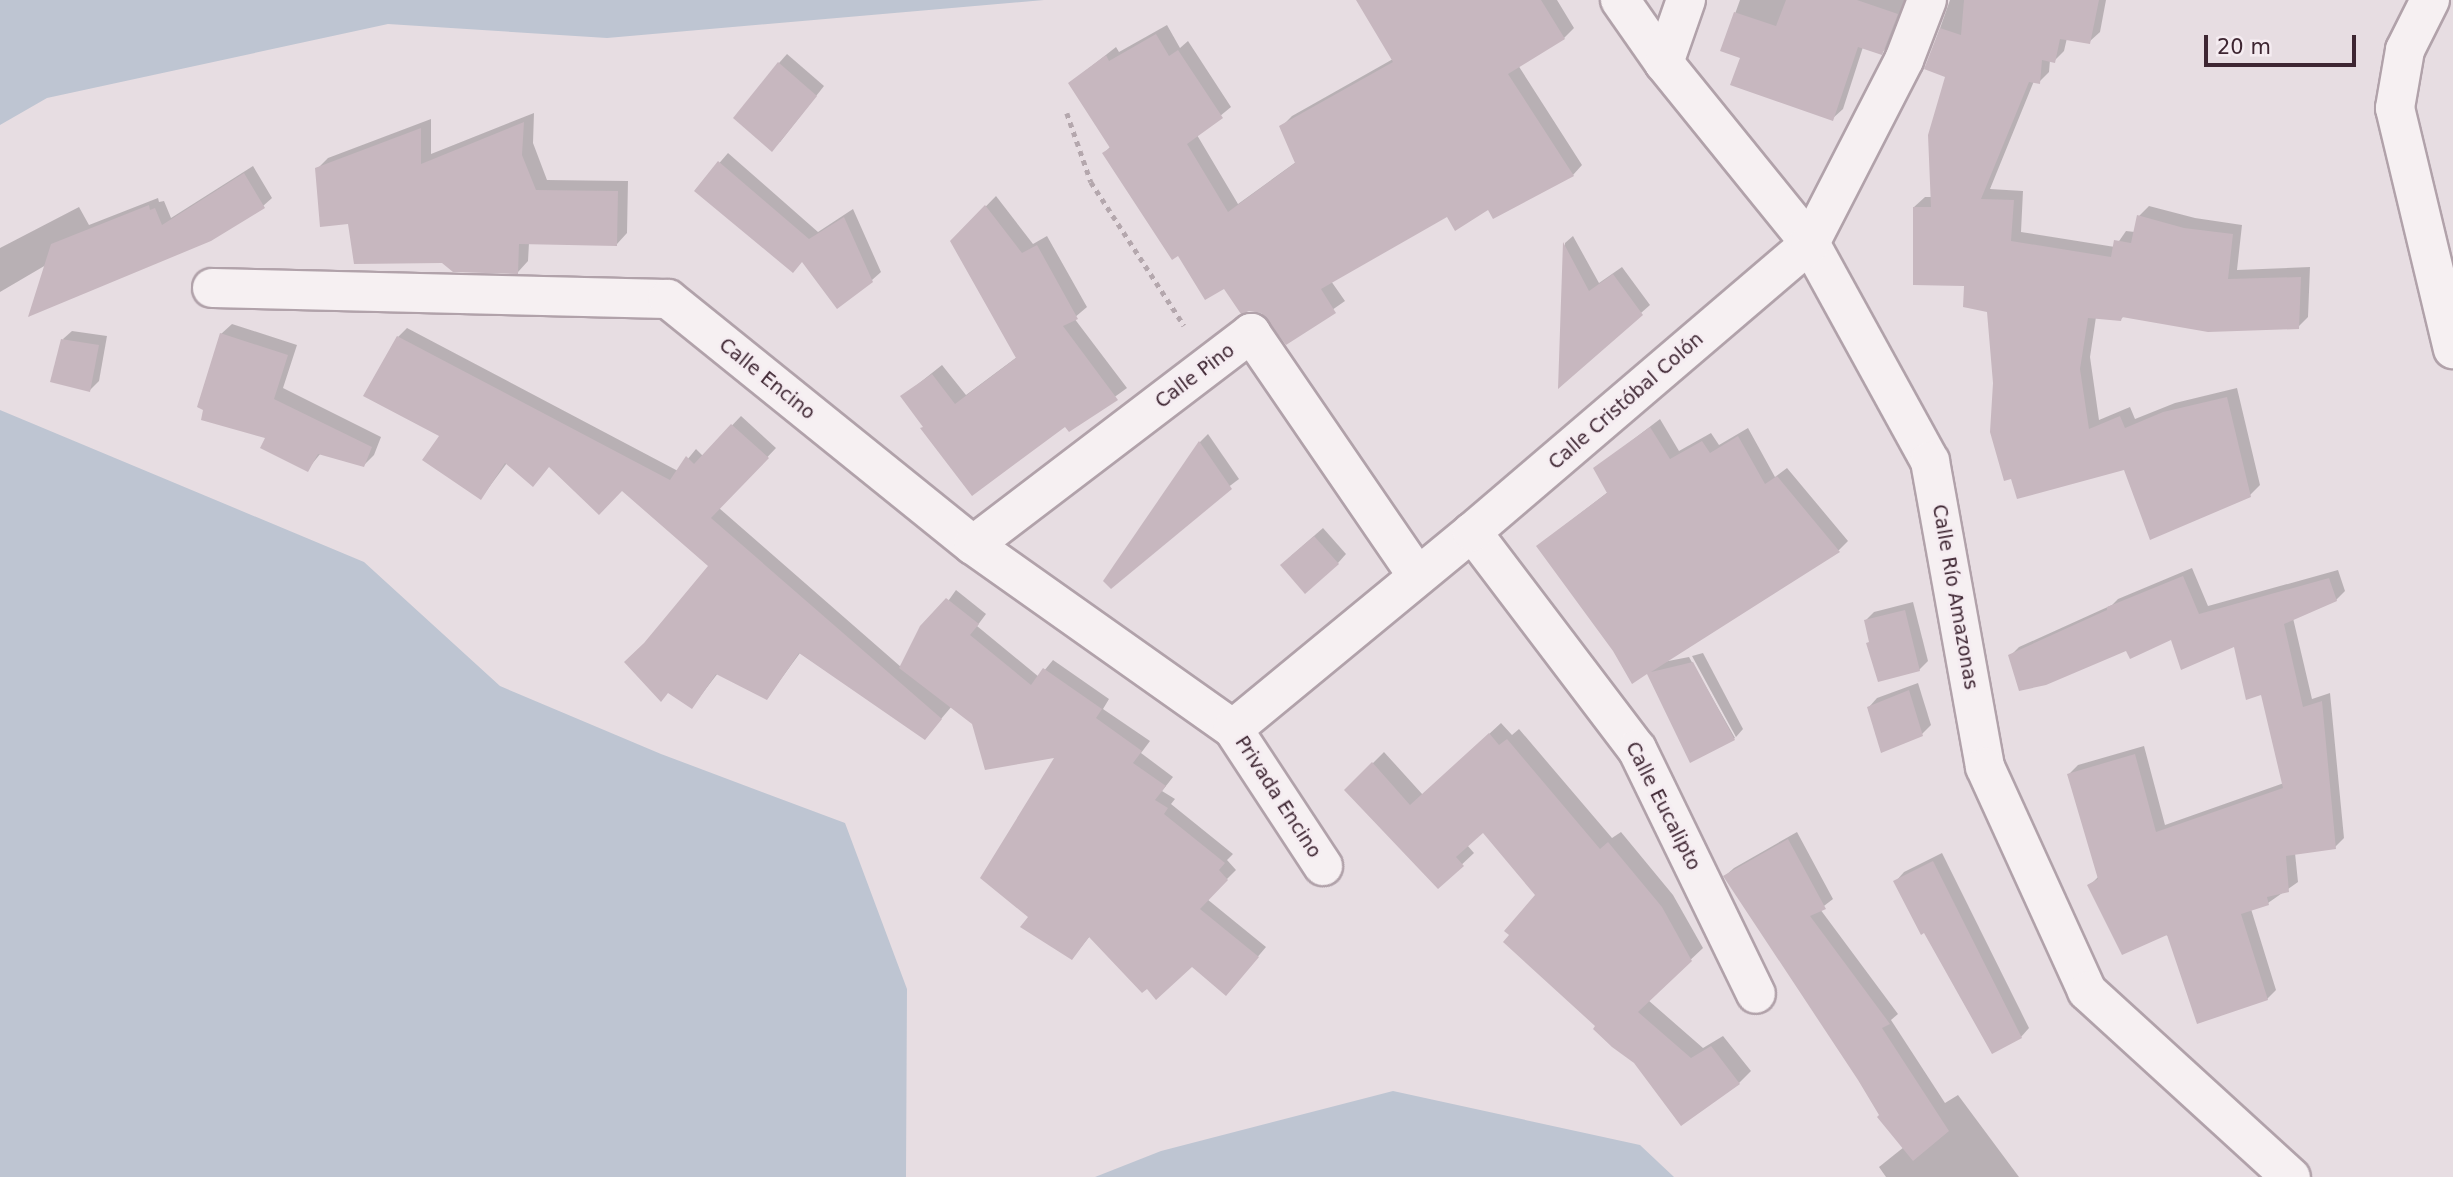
<!DOCTYPE html>
<html>
<head>
<meta charset="utf-8">
<style>
  body { margin:0 }
  #map { position:relative; width:2453px; height:1177px; overflow:hidden; background:#e7dde2; font-family:"DejaVu Sans",sans-serif }
  div>[style] { position:absolute }
  [style*='--x'] { left:calc(var(--x)*1px); top:calc(var(--y)*1px); width:calc(var(--w)*1px); rotate:calc(var(--a)*1deg) }
  .green>* { inset:0; background:#bec5d2 }
  .shadow>* { inset:0; background:#0003 }
  .building>* { inset:0; background:#c7b7bf }
  .path>* { height:4.5px; margin-top:-2.25px; transform-origin:0; background:repeating-linear-gradient(90deg,#b4a7ad 0 5px,transparent 0 10px) }
  .roads { filter:drop-shadow(2px 0 #b1a2aa) drop-shadow(-2px 0 #b1a2aa) drop-shadow(0 2px #b1a2aa) drop-shadow(0 -2px #b1a2aa) }
  .minor>* { height:38px; margin:-19px; padding:0 19px; transform-origin:19px; border-radius:19px; background:#f6f0f2 }
  span { translate:-50% -50%; white-space:nowrap; text-align:center; line-height:1.15; -webkit-text-stroke:5px #f5ecf1; paint-order:stroke }
  .street-label { font-size:19px; color:#3e2632 }
  .scale { position:absolute; left:2204px; top:35px; width:152px; height:32px; box-sizing:border-box; border:4px solid #3e2632; border-top:0; padding-left:9px; font-size:21px; line-height:24px; white-space:nowrap; color:#3e2632; -webkit-text-stroke:5px #f5ecf1; paint-order:stroke }
</style>
</head>
<body>
<div id="map">
  <div class="green">
    <div style="clip-path:polygon(0 0,1044px 0,607px 38px,388px 24px,47px 98px,0 125px)"></div>
    <div style="clip-path:polygon(0 410px,364px 562px,500px 686px,661px 754px,845px 823px,907px 989px,906px 1177px,0 1177px)"></div>
    <div style="clip-path:polygon(1393px 1091px,1640px 1145px,1674px 1177px,1095px 1177px,1161px 1151px)"></div>
  </div>
  <div class="shadow">
    <div style="clip-path:polygon(1358px 0,1557px 0,1574px 28px,1564px 38px,1518px 65px,1582px 165px,1573px 175px,1489px 208px,1448px 214px,1331px 281px,1345px 301px,1286px 342px,1262px 312px,1179px 254px,1104px 153px,1111px 146px,1070px 83px,1116px 47px,1119px 52px,1167px 25px,1180px 48px,1188px 41px,1231px 107px,1197px 135px,1238px 204px,1296px 162px,1282px 126px,1292px 116px,1393px 59px)"></div>
    <div style="clip-path:polygon(1740px 0,1908px 0,1892px 43px,1881px 53px,1863px 47px,1843px 109px,1832px 119px,1742px 57px,1722px 50px)"></div>
    <div style="clip-path:polygon(1950px 0,2106px 0,2100px 32px,2089px 42px,2067px 38px,2064px 51px,2054px 61px,2050px 60px,2049px 72px,2039px 82px,2034px 81px,1990px 189px,2023px 191px,2021px 232px,2115px 247px,2126px 231px,2135px 232px,2139px 216px,2149px 206px,2195px 218px,2242px 225px,2237px 270px,2310px 267px,2308px 317px,2298px 327px,2124px 316px,2120px 320px,2096px 317px,2090px 357px,2099px 420px,2130px 407px,2135px 419px,2175px 403px,2237px 388px,2260px 485px,2250px 495px,2125px 467px,1995px 383px,1989px 310px,1966px 284px,1914px 207px,1925px 197px,1933px 197px,1947px 75px,1926px 68px)"></div>
    <div style="clip-path:polygon(787px 54px,824px 86px,780px 142px,779px 63px)"></div>
    <div style="clip-path:polygon(534px 113px,533px 143px,547px 180px,628px 181px,627px 233px,617px 244px,529px 243px,528px 261px,518px 272px,442px 261px,350px 222px,317px 169px,328px 158px,431px 119px,431px 154px)"></div>
    <div style="clip-path:polygon(728px 153px,818px 232px,853px 209px,881px 272px,872px 280px,803px 260px,696px 190px)"></div>
    <div style="clip-path:polygon(253px 166px,272px 198px,263px 206px,46px 265px,0 292px,0 248px,79px 207px,89px 225px,158px 198px,159px 202px,164px 201px,171px 218px)"></div>
    <div style="clip-path:polygon(996px 196px,1033px 244px,1047px 236px,1087px 307px,1074px 318px,1127px 388px,1069px 430px,1065px 424px,925px 427px,903px 396px,942px 365px,966px 395px,1017px 357px,952px 241px)"></div>
    <div style="clip-path:polygon(1573px 236px,1599px 283px,1622px 267px,1650px 305px,1560px 385px,1565px 243px)"></div>
    <div style="clip-path:polygon(232px 324px,297px 345px,283px 388px,381px 437px,374px 455px,364px 465px,321px 453px,307px 470px,268px 437px,221px 334px)"></div>
    <div style="clip-path:polygon(407px 328px,678px 471px,696px 449px,703px 456px,741px 416px,776px 448px,719px 508px,901px 667px,956px 590px,986px 614px,977px 626px,1039px 677px,1053px 660px,1109px 699px,1103px 709px,1150px 741px,1141px 753px,1173px 777px,1162px 791px,1175px 799px,1171px 804px,1233px 854px,1227px 860px,1236px 870px,1207px 899px,1266px 947px,1234px 985px,1192px 965px,1090px 936px,1072px 958px,1030px 917px,1057px 756px,974px 723px,952px 706px,925px 738px,800px 653px,767px 698px,718px 673px,692px 707px,648px 642px,711px 566px,622px 489px,550px 465px,507px 463px,481px 498px,442px 435px,365px 395px,398px 337px)"></div>
    <div style="clip-path:polygon(72px 331px,107px 336px,99px 381px,90px 390px,63px 339px)"></div>
    <div style="clip-path:polygon(1660px 419px,1679px 451px,1711px 433px,1719px 445px,1748px 428px,1775px 477px,1787px 468px,1848px 541px,1839px 550px,1663px 662px,1689px 657px,1735px 738px,1691px 761px,1648px 672px,1614px 650px,1538px 546px,1608px 492px,1596px 468px)"></div>
    <div style="clip-path:polygon(1208px 434px,1239px 479px,1105px 580px,1200px 442px)"></div>
    <div style="clip-path:polygon(1323px 528px,1346px 554px,1338px 563px,1291px 556px)"></div>
    <div style="clip-path:polygon(2192px 568px,2208px 606px,2338px 570px,2345px 591px,2336px 600px,2293px 618px,2312px 699px,2330px 693px,2344px 838px,2335px 847px,2295px 853px,2298px 882px,2268px 903px,2251px 909px,2276px 990px,2267px 999px,2089px 886px,2098px 877px,2069px 774px,2078px 765px,2144px 746px,2165px 825px,2284px 783px,2263px 693px,2235px 644px,2172px 638px,2127px 649px,2010px 656px,2019px 647px,2112px 605px,2118px 599px)"></div>
    <div style="clip-path:polygon(1913px 602px,1928px 661px,1919px 670px,1870px 641px,1866px 620px,1874px 612px)"></div>
    <div style="clip-path:polygon(1703px 653px,1743px 729px,1736px 737px,1692px 656px)"></div>
    <div style="clip-path:polygon(1918px 683px,1931px 725px,1922px 734px,1869px 707px,1877px 698px)"></div>
    <div style="clip-path:polygon(1501px 723px,1512px 735px,1519px 729px,1612px 838px,1621px 832px,1673px 895px,1703px 948px,1648px 1000px,1703px 1048px,1723px 1036px,1751px 1071px,1739px 1083px,1636px 1062px,1597px 1026px,1537px 895px,1483px 830px,1467px 845px,1474px 853px,1438px 887px,1346px 790px,1384px 752px,1423px 795px)"></div>
    <div style="clip-path:polygon(1797px 832px,1833px 899px,1820px 909px,1898px 1014px,1891px 1020px,1945px 1103px,1958px 1095px,2019px 1177px,1886px 1177px,1879px 1167px,1904px 1147px,1725px 876px,1734px 868px)"></div>
    <div style="clip-path:polygon(1942px 853px,2029px 1028px,2021px 1037px,1896px 881px,1904px 872px)"></div>
  </div>
  <div class="building">
    <div style="clip-path:polygon(1356px 0,1541px 0,1565px 39px,1508px 74px,1574px 176px,1493px 219px,1488px 210px,1455px 231px,1447px 217px,1321px 289px,1336px 313px,1286px 345px,1261px 313px,1249px 311px,1241px 314px,1224px 289px,1205px 300px,1178px 256px,1172px 260px,1102px 153px,1110px 148px,1068px 83px,1106px 55px,1109px 61px,1156px 34px,1169px 56px,1178px 50px,1223px 118px,1187px 144px,1228px 212px,1295px 163px,1279px 126px,1393px 62px)"></div>
    <div style="clip-path:polygon(1786px 0,1857px 0,1898px 14px,1882px 55px,1858px 47px,1833px 121px,1730px 85px,1740px 58px,1720px 51px,1734px 12px,1776px 26px)"></div>
    <div style="clip-path:polygon(1964px 0,2099px 0,2090px 44px,2060px 39px,2055px 63px,2042px 60px,2040px 84px,2029px 82px,1981px 199px,2014px 200px,2011px 241px,2111px 257px,2114px 240px,2131px 243px,2137px 215px,2184px 228px,2233px 234px,2228px 279px,2301px 277px,2299px 329px,2208px 332px,2122px 317px,2121px 321px,2088px 318px,2080px 369px,2089px 429px,2120px 416px,2125px 428px,2163px 412px,2227px 397px,2251px 497px,2150px 540px,2124px 470px,2017px 499px,2011px 479px,2004px 481px,1990px 432px,1993px 383px,1987px 312px,1963px 307px,1964px 286px,1913px 285px,1913px 207px,1931px 207px,1928px 135px,1945px 77px,1924px 69px,1940px 28px,1961px 35px)"></div>
    <div style="clip-path:polygon(778px 62px,817px 96px,772px 152px,733px 118px)"></div>
    <div style="clip-path:polygon(524px 122px,522px 155px,536px 190px,618px 191px,617px 246px,519px 244px,518px 274px,453px 272px,442px 263px,354px 264px,348px 224px,320px 227px,315px 168px,421px 128px,421px 164px)"></div>
    <div style="clip-path:polygon(718px 161px,809px 239px,844px 217px,873px 282px,837px 309px,802px 262px,793px 273px,694px 191px)"></div>
    <div style="clip-path:polygon(244px 173px,265px 208px,211px 241px,28px 317px,51px 244px,149px 205px,150px 210px,155px 208px,162px 225px)"></div>
    <div style="clip-path:polygon(985px 205px,1022px 253px,1037px 245px,1078px 319px,1063px 326px,1118px 400px,1069px 432px,1065px 427px,972px 496px,920px 428px,923px 427px,900px 396px,932px 374px,955px 404px,1016px 358px,950px 241px)"></div>
    <div style="clip-path:polygon(1563px 242px,1589px 291px,1613px 274px,1643px 315px,1558px 389px)"></div>
    <div style="clip-path:polygon(220px 333px,288px 355px,274px 399px,372px 447px,364px 467px,318px 454px,308px 472px,260px 448px,265px 438px,201px 420px,203px 410px,197px 407px)"></div>
    <div style="clip-path:polygon(397px 336px,670px 480px,686px 456px,694px 464px,731px 424px,769px 458px,711px 518px,942px 719px,925px 740px,799px 653px,767px 700px,716px 674px,692px 709px,668px 693px,661px 702px,624px 662px,644px 643px,708px 566px,622px 491px,599px 515px,549px 467px,533px 487px,505px 463px,481px 500px,422px 460px,439px 436px,363px 396px)"></div>
    <div style="clip-path:polygon(61px 339px,99px 345px,90px 392px,50px 382px)"></div>
    <div style="clip-path:polygon(1650px 427px,1670px 459px,1702px 441px,1710px 453px,1738px 436px,1765px 484px,1777px 476px,1840px 552px,1651px 672px,1693px 662px,1735px 740px,1690px 763px,1647px 674px,1632px 684px,1613px 651px,1536px 546px,1607px 493px,1593px 468px)"></div>
    <div style="clip-path:polygon(1199px 441px,1232px 489px,1111px 589px,1103px 581px)"></div>
    <div style="clip-path:polygon(1314px 536px,1339px 564px,1305px 594px,1280px 565px)"></div>
    <div style="clip-path:polygon(2183px 576px,2199px 614px,2329px 578px,2337px 601px,2284px 624px,2303px 707px,2322px 701px,2336px 849px,2286px 856px,2289px 892px,2267px 897px,2269px 905px,2241px 914px,2268px 1000px,2197px 1024px,2167px 935px,2122px 955px,2087px 885px,2098px 879px,2067px 774px,2135px 754px,2156px 832px,2283px 788px,2261px 695px,2246px 700px,2234px 647px,2181px 670px,2171px 640px,2130px 659px,2126px 651px,2046px 685px,2019px 691px,2008px 655px,2107px 610px,2107px 607px)"></div>
    <div style="clip-path:polygon(946px 598px,979px 624px,970px 635px,1031px 685px,1043px 668px,1102px 709px,1096px 718px,1142px 751px,1133px 763px,1166px 786px,1155px 800px,1168px 808px,1164px 814px,1225px 863px,1219px 870px,1228px 880px,1200px 909px,1259px 957px,1226px 996px,1192px 967px,1156px 1000px,1147px 989px,1142px 993px,1089px 937px,1072px 960px,1020px 927px,1028px 917px,980px 878px,1054px 758px,985px 770px,972px 724px,899px 668px,920px 626px)"></div>
    <div style="clip-path:polygon(1905px 610px,1920px 671px,1878px 682px,1866px 643px,1869px 642px,1864px 620px)"></div>
    <div style="clip-path:polygon(1909px 690px,1923px 736px,1881px 753px,1867px 707px)"></div>
    <div style="clip-path:polygon(1489px 733px,1499px 745px,1507px 739px,1600px 849px,1608px 842px,1662px 907px,1692px 961px,1638px 1012px,1691px 1058px,1711px 1046px,1740px 1084px,1681px 1126px,1634px 1063px,1612px 1047px,1593px 1029px,1595px 1026px,1503px 942px,1509px 935px,1504px 931px,1535px 895px,1483px 833px,1456px 857px,1464px 866px,1438px 889px,1344px 790px,1372px 762px,1410px 805px)"></div>
    <div style="clip-path:polygon(1788px 839px,1826px 909px,1810px 916px,1890px 1024px,1882px 1028px,1949px 1131px,1913px 1161px,1877px 1117px,1879px 1115px,1858px 1080px,1723px 876px)"></div>
    <div style="clip-path:polygon(1933px 861px,2022px 1038px,1992px 1054px,1924px 933px,1921px 935px,1893px 881px)"></div>
  </div>
  <div class="path">
    <div style="--x:1067;--y:113;--w:73;--a:70.8"></div>
    <div style="--x:1091;--y:182;--w:171;--a:57"></div>
  </div>
  <div class="roads">
    <div class="minor">
      <div style="--x:1620;--y:0;--w:77;--a:55.1"></div>
      <div style="--x:1664;--y:63;--w:232;--a:51"></div>
      <div style="--x:1810;--y:243;--w:249;--a:61.2"></div>
      <div style="--x:1930;--y:461;--w:311;--a:79.8"></div>
      <div style="--x:1985;--y:767;--w:246;--a:65.5"></div>
      <div style="--x:2087;--y:991;--w:276;--a:42.4"></div>
      <div style="--x:2430;--y:0;--w:56;--a:116.6"></div>
      <div style="--x:2405;--y:50;--w:59;--a:99.8"></div>
      <div style="--x:2395;--y:108;--w:248;--a:76.5"></div>
      <div style="--x:1664;--y:63;--w:67;--a:-70.8"></div>
      <div style="--x:212;--y:288;--w:456;--a:1.4"></div>
      <div style="--x:668;--y:299;--w:392;--a:38.9"></div>
      <div style="--x:973;--y:545;--w:319;--a:35.3"></div>
      <div style="--x:1233;--y:729;--w:164;--a:56.7"></div>
      <div style="--x:1472;--y:532;--w:273;--a:52.8"></div>
      <div style="--x:1637;--y:749;--w:272;--a:64.1"></div>
      <div style="--x:973;--y:545;--w:350;--a:-37.3"></div>
      <div style="--x:1251;--y:333;--w:293;--a:55.6"></div>
      <div style="--x:1233;--y:729;--w:310;--a:-39.5"></div>
      <div style="--x:1472;--y:532;--w:445;--a:-40.5"></div>
      <div style="--x:1810;--y:243;--w:206;--a:-62.8"></div>
      <div style="--x:1904;--y:60;--w:64;--a:-69"></div>
    </div>
  </div>
  <div class="street-label">
    <span style="left:1195px;top:376px;rotate:-37deg">Calle Pino</span>
    <span style="left:767px;top:379px;rotate:39deg">Calle Encino</span>
    <span style="left:1626px;top:401px;rotate:-41deg">Calle Cristóbal Colón</span>
    <span style="left:1955px;top:597px;rotate:80deg">Calle Río Amazonas</span>
    <span style="left:1278px;top:797px;rotate:57deg">Privada Encino</span>
    <span style="left:1663px;top:806px;rotate:63deg">Calle Eucalipto</span>
  </div>
  <div class="scale">20 m</div>
</div>
</body>
</html>
